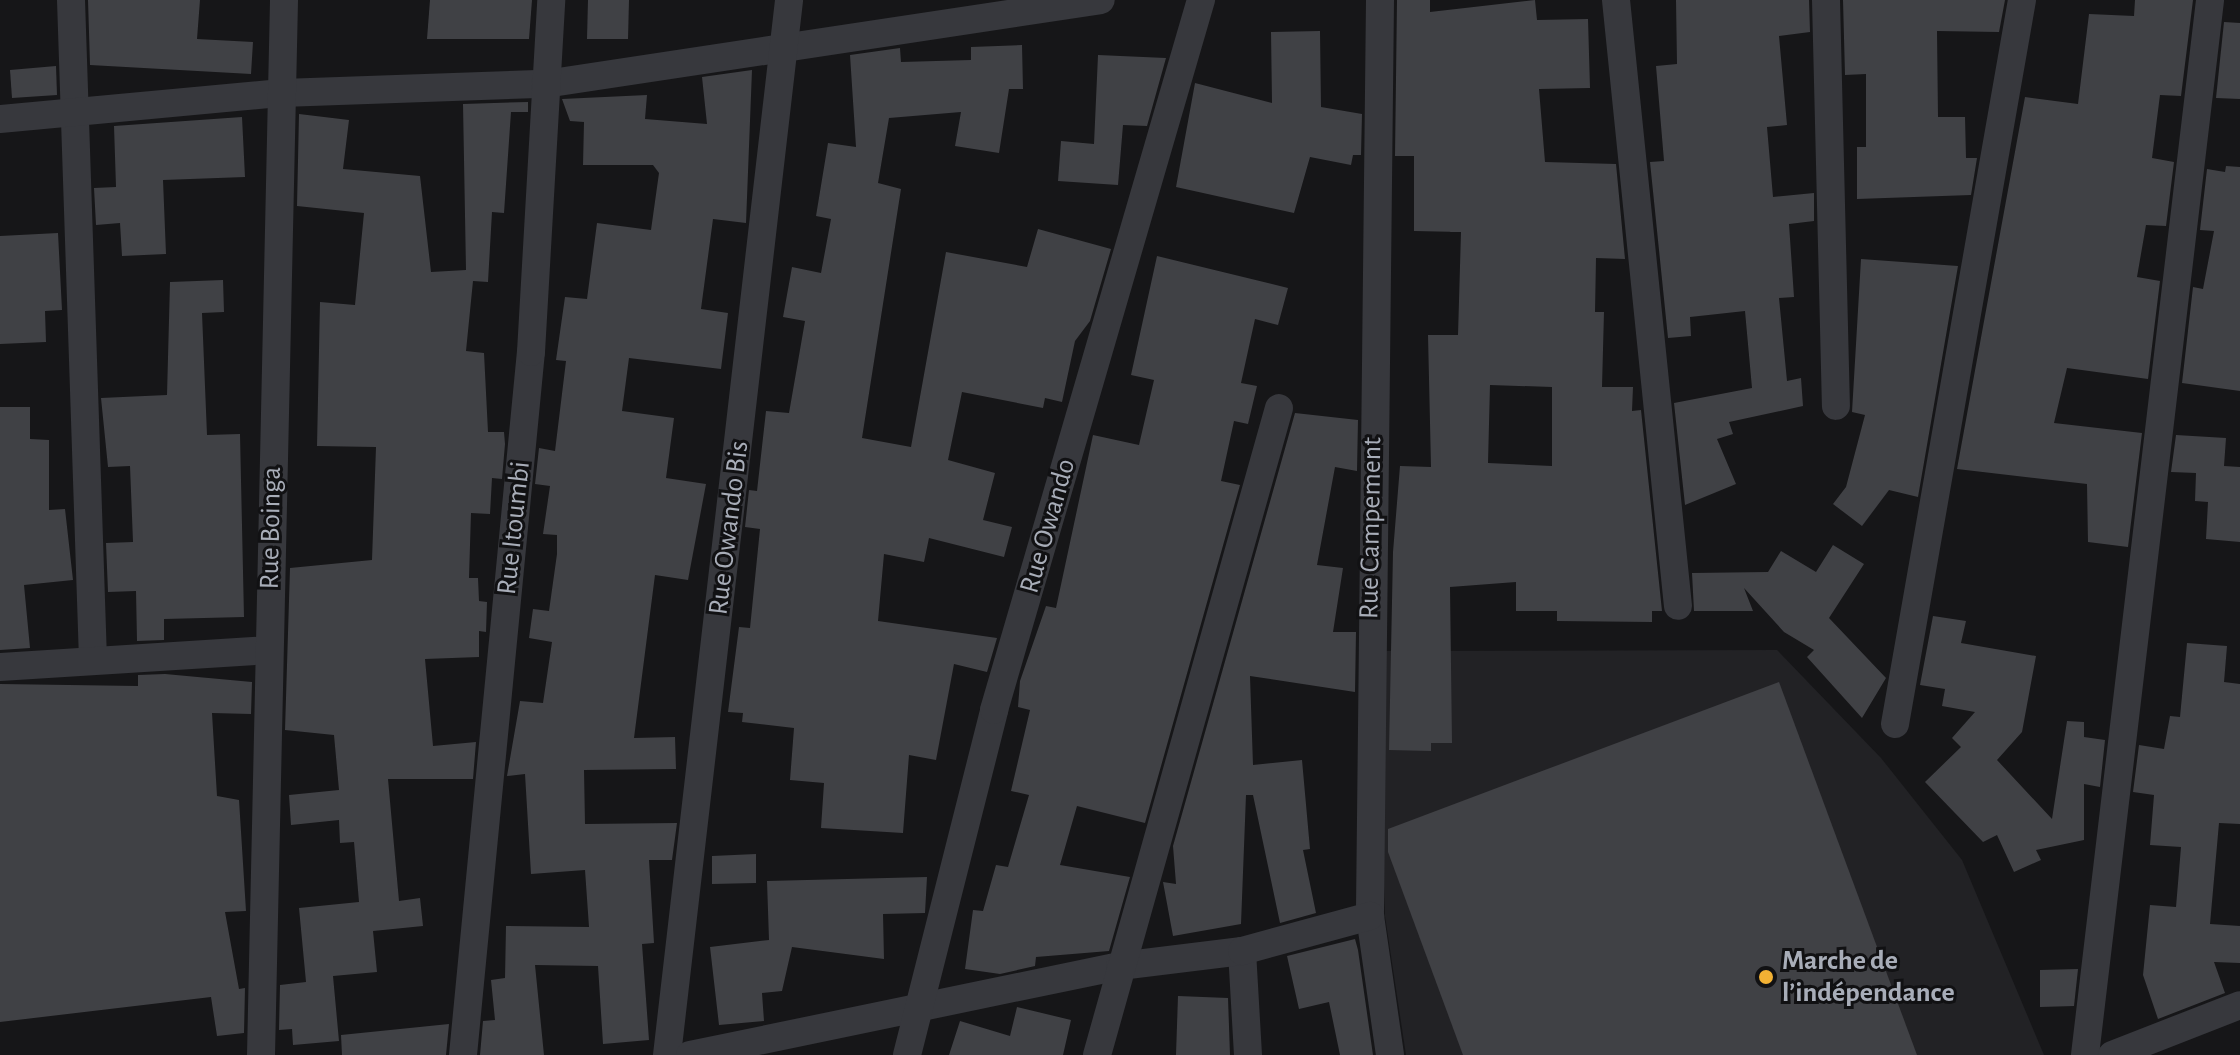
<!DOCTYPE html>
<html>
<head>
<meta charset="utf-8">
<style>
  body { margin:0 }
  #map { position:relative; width:2240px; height:1055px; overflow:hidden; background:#161618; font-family:"Alegreya Sans",sans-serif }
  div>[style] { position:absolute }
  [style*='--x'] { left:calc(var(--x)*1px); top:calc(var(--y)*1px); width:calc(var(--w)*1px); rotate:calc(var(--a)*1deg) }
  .built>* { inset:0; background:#222225 }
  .building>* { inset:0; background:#404145 }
  .minor>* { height:28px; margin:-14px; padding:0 14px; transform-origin:14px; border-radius:14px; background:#37383d }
  .dots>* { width:22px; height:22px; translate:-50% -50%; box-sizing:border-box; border:4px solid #111113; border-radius:50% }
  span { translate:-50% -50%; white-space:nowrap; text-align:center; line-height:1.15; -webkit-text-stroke:6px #111113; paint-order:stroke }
  .street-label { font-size:28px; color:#a8adb8 }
  .poi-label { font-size:28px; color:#a8adb8; font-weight:700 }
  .left { translate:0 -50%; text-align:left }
</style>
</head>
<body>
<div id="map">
  <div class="built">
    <div style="clip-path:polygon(1777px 650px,1881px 758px,1962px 860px,2044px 1055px,1406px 1055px,1385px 916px,1376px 651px)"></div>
  </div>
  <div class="building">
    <div style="clip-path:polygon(88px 0,200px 0,197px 39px,253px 42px,251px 74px,90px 65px)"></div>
    <div style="clip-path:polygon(430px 0,532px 0,529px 39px,427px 39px)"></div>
    <div style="clip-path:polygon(588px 0,629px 0,628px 39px,587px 39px)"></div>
    <div style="clip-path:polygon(evenodd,1397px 0,1430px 0,1430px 12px,1535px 0,1537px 20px,1588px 19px,1590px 88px,1539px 89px,1545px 162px,1616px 164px,1625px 259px,1596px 258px,1595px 312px,1604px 312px,1602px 387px,1633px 387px,1632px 411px,1641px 410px,1662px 611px,1652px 611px,1652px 622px,1557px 621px,1557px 611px,1516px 611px,1516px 582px,1450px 587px,1452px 743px,1431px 743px,1431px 751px,1389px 750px,1393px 552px,1400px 466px,1431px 467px,1428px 335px,1458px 335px,1461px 232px,1414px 231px,1414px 156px,1395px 156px,1397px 0,1490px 385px,1552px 387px,1552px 466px,1488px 463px,1490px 385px)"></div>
    <div style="clip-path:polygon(1676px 0,1809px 0,1810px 32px,1779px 36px,1787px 125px,1767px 127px,1773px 197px,1814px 193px,1814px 221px,1789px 224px,1794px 297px,1779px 298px,1787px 381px,1801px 378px,1803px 406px,1729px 422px,1733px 434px,1717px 439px,1736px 484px,1685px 505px,1674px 403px,1752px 388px,1745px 311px,1690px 317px,1691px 336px,1668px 338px,1650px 162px,1664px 161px,1656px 66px,1677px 64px)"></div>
    <div style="clip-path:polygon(1843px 0,2005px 0,1999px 32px,1937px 31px,1938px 117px,1965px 117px,1966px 158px,1977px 158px,1971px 195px,1857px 199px,1857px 147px,1866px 147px,1866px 74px,1845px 75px)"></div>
    <div style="clip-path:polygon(2135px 0,2193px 0,2181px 96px,2160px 95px,2152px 158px,2174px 162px,2166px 226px,2146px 225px,2137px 277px,2160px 281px,2148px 379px,2067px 368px,2054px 423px,2142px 433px,2128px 547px,2088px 542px,2087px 484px,1957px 469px,2025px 97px,2078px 104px,2089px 14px,2134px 16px)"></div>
    <div style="clip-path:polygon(2224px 22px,2240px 23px,2240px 99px,2216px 98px)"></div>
    <div style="clip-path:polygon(1320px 31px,1321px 107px,1362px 114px,1361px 155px,1353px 155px,1351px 165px,1310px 157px,1294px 213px,1176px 187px,1195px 83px,1272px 103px,1271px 32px)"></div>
    <div style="clip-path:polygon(1022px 45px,1023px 89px,1009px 89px,999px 153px,955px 146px,961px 112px,889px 118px,878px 183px,901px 189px,862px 438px,911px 447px,946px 252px,1027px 267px,1038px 229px,1111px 249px,1090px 321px,1075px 341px,1062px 402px,1045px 398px,1043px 408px,962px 392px,948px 460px,995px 473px,983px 520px,1012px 527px,1004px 557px,929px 538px,924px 562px,884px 554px,878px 621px,997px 638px,987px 672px,954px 664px,936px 760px,909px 755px,903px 833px,821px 828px,824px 783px,790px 780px,794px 728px,742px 722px,743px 713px,728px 712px,739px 627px,750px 628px,760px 529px,745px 527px,749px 490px,757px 491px,766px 411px,789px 413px,805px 321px,783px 317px,792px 267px,821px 273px,831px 219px,816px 216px,828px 143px,856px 147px,850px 55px,900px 48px,901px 62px,971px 60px,971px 47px)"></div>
    <div style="clip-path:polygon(1098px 55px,1166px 58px,1147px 126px,1123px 125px,1118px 185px,1058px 181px,1061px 141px,1094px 144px)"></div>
    <div style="clip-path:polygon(56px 66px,57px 95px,12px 98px,10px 70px)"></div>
    <div style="clip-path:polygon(752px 70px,746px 223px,713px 219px,701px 309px,728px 313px,721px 369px,629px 358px,622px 411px,674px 418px,666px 478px,706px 484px,688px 580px,655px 575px,634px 738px,675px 737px,676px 769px,584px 770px,585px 824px,677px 823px,672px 860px,649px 860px,654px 943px,642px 944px,649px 1040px,603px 1044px,598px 966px,535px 965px,544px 1055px,480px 1055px,483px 1021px,495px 1020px,491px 980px,505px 978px,506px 926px,589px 927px,585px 870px,531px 874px,525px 774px,507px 776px,520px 701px,543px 703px,552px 642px,529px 638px,533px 609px,549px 611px,557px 554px,557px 535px,543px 534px,550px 486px,535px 484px,539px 448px,555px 451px,566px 361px,556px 360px,565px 297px,587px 299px,597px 223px,651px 230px,659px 173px,653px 165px,583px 165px,584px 122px,570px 121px,562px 99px,647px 95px,645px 119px,707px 124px,702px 77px)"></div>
    <div style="clip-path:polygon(528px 102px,528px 112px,511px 112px,504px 213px,492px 212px,488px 282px,473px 281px,466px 351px,484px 353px,488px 432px,504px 432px,505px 444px,502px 479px,492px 478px,490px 514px,471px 513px,469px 578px,478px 578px,479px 601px,487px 602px,486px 632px,479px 631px,479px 657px,425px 659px,433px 746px,476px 742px,473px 779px,388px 779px,399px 901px,420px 898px,423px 926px,373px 931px,377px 972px,333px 976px,339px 1041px,293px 1045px,292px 1029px,279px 1030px,280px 985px,306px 982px,299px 908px,359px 902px,354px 842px,340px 843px,339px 820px,291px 825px,289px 795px,339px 790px,334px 735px,285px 730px,290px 568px,372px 560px,376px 447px,317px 446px,320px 302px,355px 305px,364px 213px,297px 206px,299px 114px,349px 120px,343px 169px,420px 176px,431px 272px,466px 270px,463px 104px)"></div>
    <div style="clip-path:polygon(242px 117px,245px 177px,163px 180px,166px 254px,122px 256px,120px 223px,96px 225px,94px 188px,116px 187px,114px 126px)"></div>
    <div style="clip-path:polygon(2226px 166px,2240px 167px,2240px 391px,2182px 383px,2193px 287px,2203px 289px,2214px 231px,2200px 230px,2207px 169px,2225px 172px)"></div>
    <div style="clip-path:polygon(58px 233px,62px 310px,45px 311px,46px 342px,0 344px,0 236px)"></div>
    <div style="clip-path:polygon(1157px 256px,1288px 288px,1278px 325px,1255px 319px,1241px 383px,1257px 386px,1248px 424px,1234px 421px,1221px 481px,1240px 485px,1145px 823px,1077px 806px,1060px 865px,1130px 877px,1109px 951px,1036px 957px,1035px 966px,1000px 974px,965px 969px,973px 910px,983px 911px,996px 865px,1008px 867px,1029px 795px,1011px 791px,1030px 710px,1018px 707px,1020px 681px,1046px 606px,1056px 608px,1093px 435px,1139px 445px,1154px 380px,1131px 375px)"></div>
    <div style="clip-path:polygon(1861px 259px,1958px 266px,1918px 497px,1889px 490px,1862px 526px,1833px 504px,1846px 487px,1865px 415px,1852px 412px)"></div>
    <div style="clip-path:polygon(223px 280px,224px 312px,202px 313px,207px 435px,240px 434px,244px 617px,164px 619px,164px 640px,137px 641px,136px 591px,108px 592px,106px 543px,133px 542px,130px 466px,108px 467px,101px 398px,167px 395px,170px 282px)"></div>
    <div style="clip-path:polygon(0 407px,30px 407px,30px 439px,49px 440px,49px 510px,65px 509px,73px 580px,24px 585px,30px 648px,0 650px)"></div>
    <div style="clip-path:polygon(1295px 413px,1358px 420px,1357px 471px,1335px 467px,1317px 565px,1343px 568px,1333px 632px,1356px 632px,1355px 692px,1250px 676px,1253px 765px,1302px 760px,1310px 849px,1303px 850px,1316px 913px,1280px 923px,1253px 795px,1246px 795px,1241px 924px,1173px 936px,1163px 882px,1176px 884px,1173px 846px)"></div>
    <div style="clip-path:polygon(2176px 435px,2226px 438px,2224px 466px,2240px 467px,2240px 542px,2206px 539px,2208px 502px,2195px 501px,2196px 473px,2171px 472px)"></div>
    <div style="clip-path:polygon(1833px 545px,1864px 564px,1829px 618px,1886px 678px,1862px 718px,1807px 657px,1814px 650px,1784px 632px,1744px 588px,1753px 611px,1694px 611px,1692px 573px,1768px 572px,1781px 551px,1816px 572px)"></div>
    <div style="clip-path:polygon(1933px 616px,1966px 621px,1961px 643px,2036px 656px,2022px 732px,1997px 760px,2052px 819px,2067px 721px,2084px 722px,2084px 737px,2105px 740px,2100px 787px,2084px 784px,2084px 840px,2036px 850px,2041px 860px,2014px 872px,1997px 835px,1983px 842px,1925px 782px,1961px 747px,1952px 738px,1975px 712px,1942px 706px,1945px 689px,1920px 685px)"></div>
    <div style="clip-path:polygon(2187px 643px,2227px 646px,2224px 682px,2240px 684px,2240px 824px,2219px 823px,2210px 924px,2240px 926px,2240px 963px,2214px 962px,2225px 993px,2158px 1019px,2143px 975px,2150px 905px,2176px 907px,2181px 847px,2150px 845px,2154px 795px,2133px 792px,2139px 745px,2164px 749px,2170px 716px,2180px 717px)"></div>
    <div style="clip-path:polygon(165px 674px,252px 682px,251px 714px,212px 713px,217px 796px,239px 800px,246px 911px,225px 912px,239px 989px,245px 988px,244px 1033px,217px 1036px,211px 997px,0 1022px,0 684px,138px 686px,138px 675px)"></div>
    <div style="clip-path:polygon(1779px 682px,1917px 1055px,1463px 1055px,1388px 852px,1388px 829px)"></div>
    <div style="clip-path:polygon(756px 854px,756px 883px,712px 884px,712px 856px)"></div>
    <div style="clip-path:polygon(927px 877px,925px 913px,883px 914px,884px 959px,792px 947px,782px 991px,762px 993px,764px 1021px,719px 1025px,710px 947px,769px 940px,767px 881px)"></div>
    <div style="clip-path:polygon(1355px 939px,1358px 950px,1373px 1055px,1340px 1055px,1329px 1002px,1299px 1009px,1287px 956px)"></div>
    <div style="clip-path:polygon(2078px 969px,2074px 1006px,2040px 1007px,2040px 970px)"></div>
    <div style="clip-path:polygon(1178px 996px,1228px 998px,1230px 1055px,1176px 1055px)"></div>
    <div style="clip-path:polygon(1017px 1007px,1071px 1020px,1063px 1055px,949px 1055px,960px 1021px,1010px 1036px)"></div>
    <div style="clip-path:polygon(449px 1024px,446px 1055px,342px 1055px,341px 1035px)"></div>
  </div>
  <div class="minor">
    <div style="--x:71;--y:0;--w:658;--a:88.09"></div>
    <div style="--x:1380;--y:0;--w:916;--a:90.63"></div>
    <div style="--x:1370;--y:916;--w:140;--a:81.8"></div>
    <div style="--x:1616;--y:0;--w:609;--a:84.16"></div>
    <div style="--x:1826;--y:0;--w:406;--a:88.6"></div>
    <div style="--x:0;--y:119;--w:283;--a:-5.3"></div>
    <div style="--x:282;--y:93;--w:263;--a:-2"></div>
    <div style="--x:545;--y:84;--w:562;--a:-8.59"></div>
    <div style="--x:0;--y:667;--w:269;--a:-3.6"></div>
    <div style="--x:1895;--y:724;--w:735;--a:-80.05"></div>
    <div style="--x:1242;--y:951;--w:104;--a:86.7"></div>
    <div style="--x:261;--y:1055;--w:1055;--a:-88.75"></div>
    <div style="--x:463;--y:1055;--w:706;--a:-84.48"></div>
    <div style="--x:531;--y:352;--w:353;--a:-86.7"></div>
    <div style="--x:667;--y:1055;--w:1062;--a:-83.4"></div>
    <div style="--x:690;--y:1055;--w:439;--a:-11.7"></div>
    <div style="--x:1120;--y:966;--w:123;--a:-7"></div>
    <div style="--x:1242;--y:951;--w:133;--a:-15.3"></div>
    <div style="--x:907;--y:1055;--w:356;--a:-75.8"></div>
    <div style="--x:994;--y:710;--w:740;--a:-73.75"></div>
    <div style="--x:1097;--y:1055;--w:672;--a:-74.29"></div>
    <div style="--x:2085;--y:1055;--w:1062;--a:-83.24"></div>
    <div style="--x:2112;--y:1055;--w:137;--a:-21.3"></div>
  </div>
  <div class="dots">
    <div style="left:1766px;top:977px;background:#f2b134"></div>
  </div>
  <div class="street-label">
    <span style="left:1048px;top:526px;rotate:-74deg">Rue Owando</span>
    <span style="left:271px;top:528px;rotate:-89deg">Rue Boinga</span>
    <span style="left:514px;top:528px;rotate:-84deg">Rue Itoumbi</span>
    <span style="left:729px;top:528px;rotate:-83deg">Rue Owando Bis</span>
    <span style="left:1371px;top:528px;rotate:-89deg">Rue Campement</span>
  </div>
  <div class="poi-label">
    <span class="left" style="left:1782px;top:977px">Marche de<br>l’indépendance</span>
  </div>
</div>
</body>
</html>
